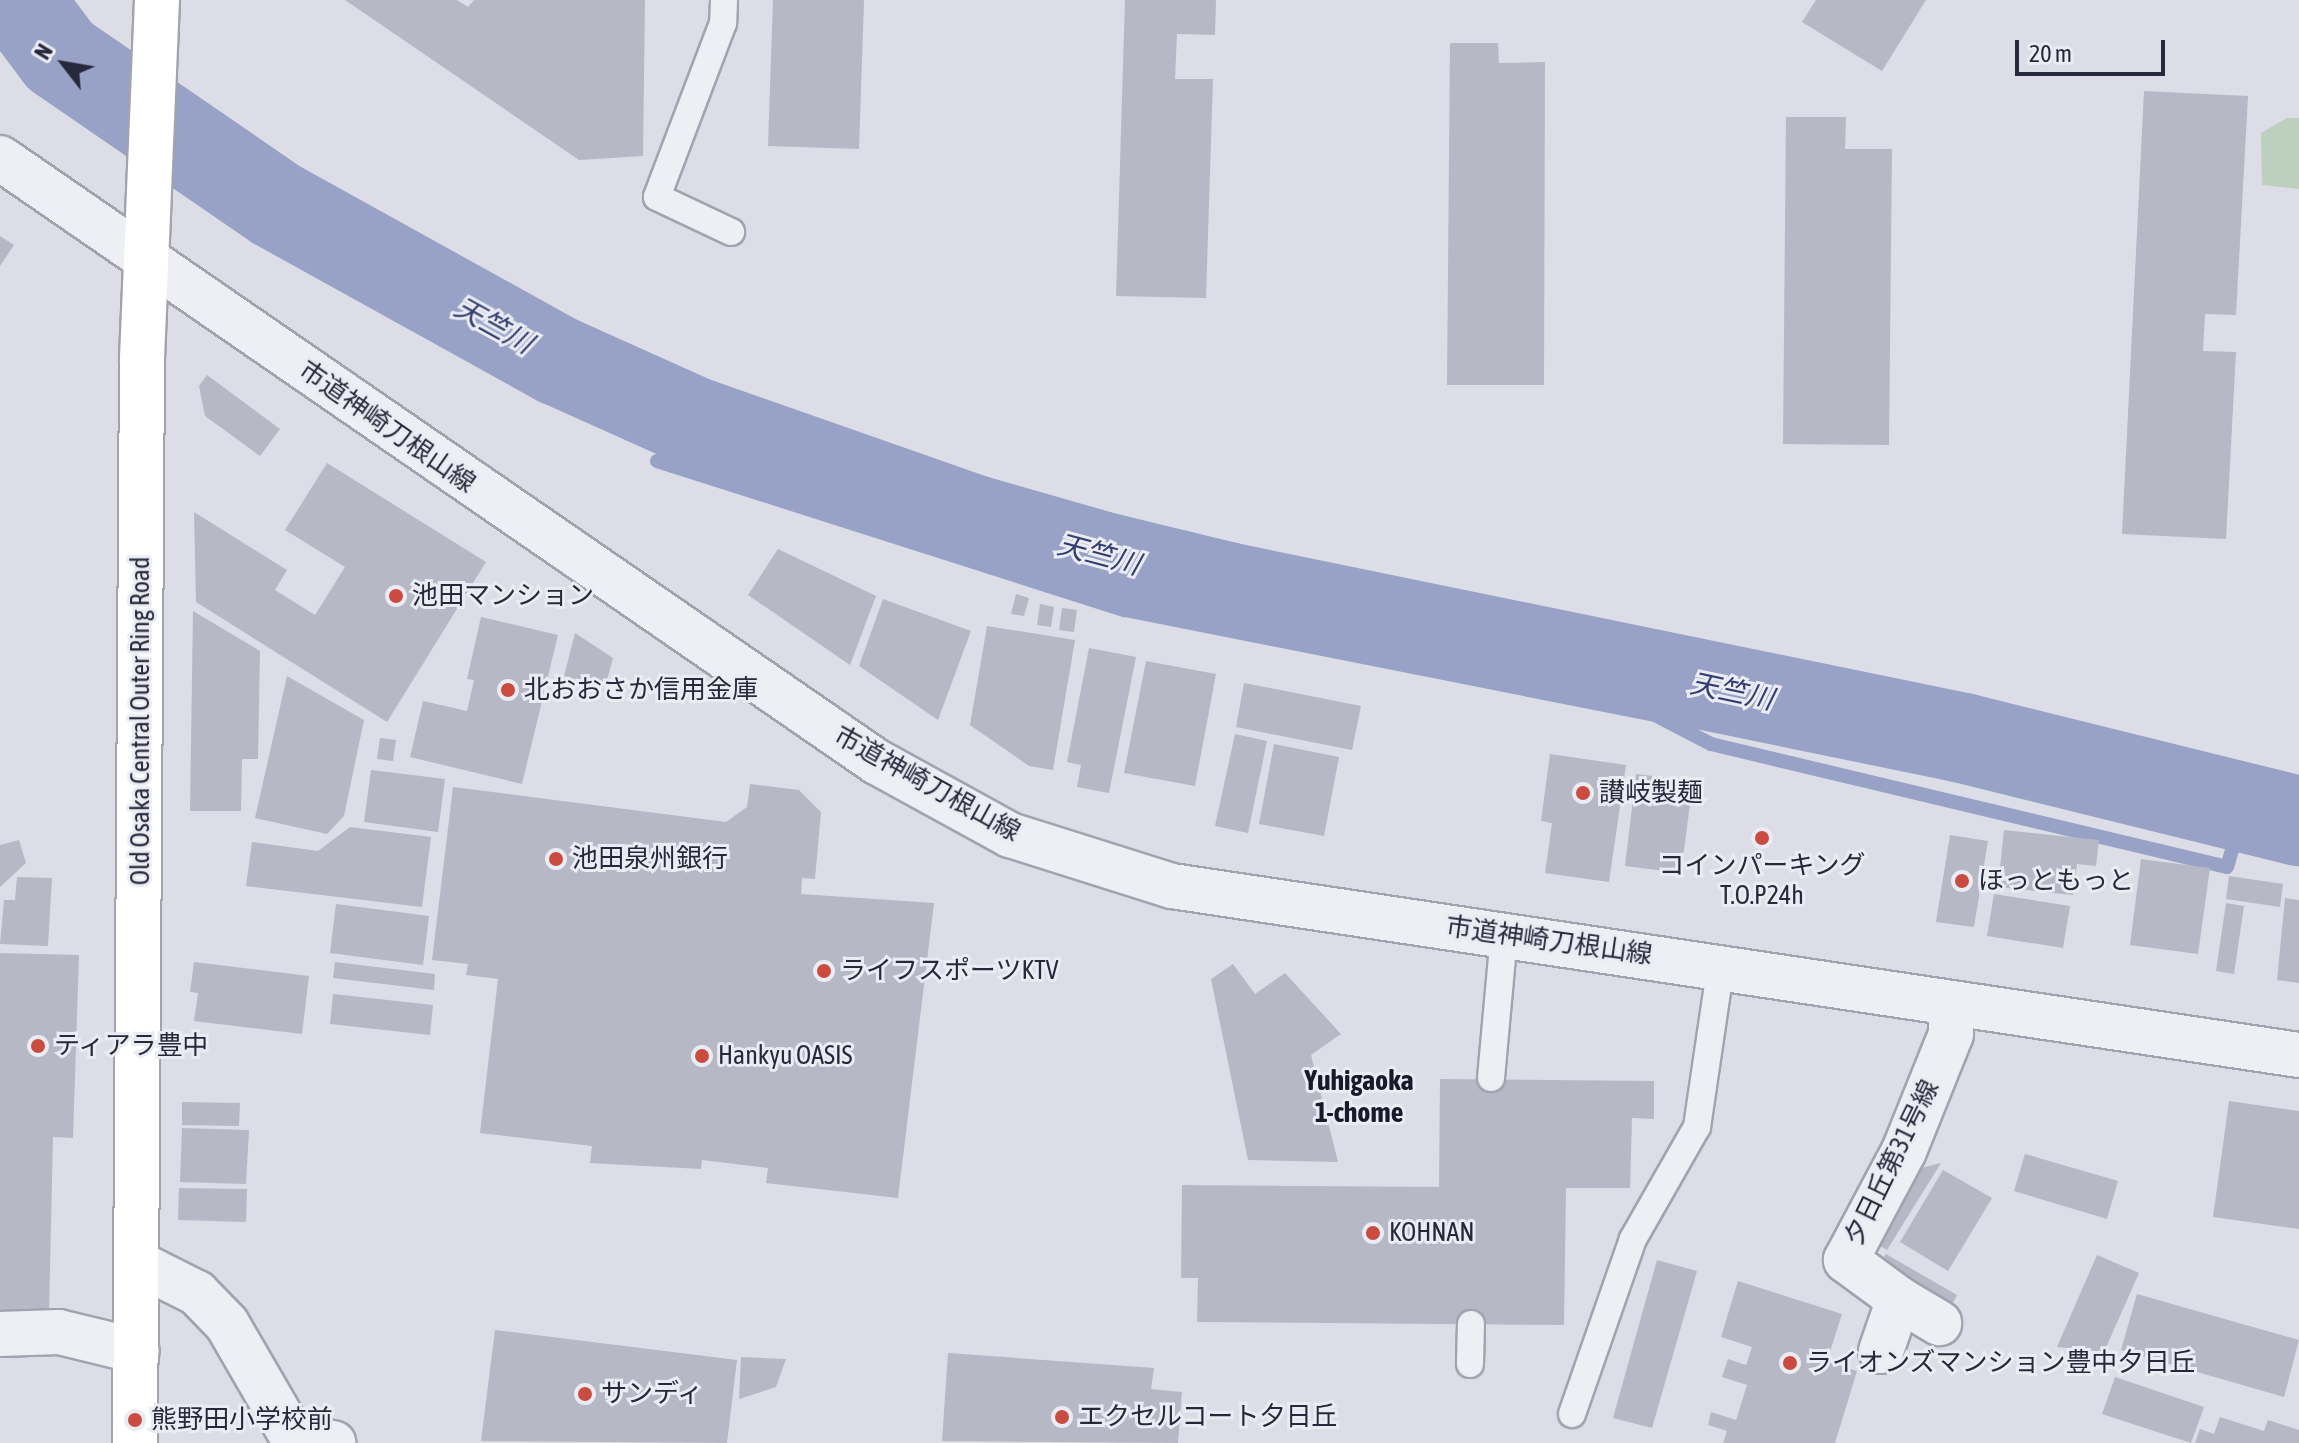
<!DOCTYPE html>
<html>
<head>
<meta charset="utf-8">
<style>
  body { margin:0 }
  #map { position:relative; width:2299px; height:1443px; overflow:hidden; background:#dcdde6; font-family:"Asap Condensed","Noto Sans JP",sans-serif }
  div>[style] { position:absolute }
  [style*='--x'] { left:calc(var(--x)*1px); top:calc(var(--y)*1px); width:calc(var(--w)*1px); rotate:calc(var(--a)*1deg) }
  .green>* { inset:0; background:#bdcfbd }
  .stream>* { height:14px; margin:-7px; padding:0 7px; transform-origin:7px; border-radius:7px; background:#97a2c6 }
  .river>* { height:90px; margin:-45px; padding:0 45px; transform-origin:45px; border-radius:45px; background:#97a2c6 }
  .building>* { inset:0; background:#b6b8c5 }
  .roads { filter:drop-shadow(2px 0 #a2a3af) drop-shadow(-2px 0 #a2a3af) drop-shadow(0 2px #a2a3af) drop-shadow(0 -2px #a2a3af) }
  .service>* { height:26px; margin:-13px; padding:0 13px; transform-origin:13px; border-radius:13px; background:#eeeff4 }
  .minor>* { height:44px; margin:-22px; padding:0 22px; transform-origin:22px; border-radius:22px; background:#eeeff4 }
  .tertiary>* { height:44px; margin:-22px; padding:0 22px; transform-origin:22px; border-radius:22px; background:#eeeff4 }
  .primary>* { height:44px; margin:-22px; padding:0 22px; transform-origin:22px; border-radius:22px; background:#fff }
  .dots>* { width:22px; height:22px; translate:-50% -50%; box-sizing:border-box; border:4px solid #ebecf3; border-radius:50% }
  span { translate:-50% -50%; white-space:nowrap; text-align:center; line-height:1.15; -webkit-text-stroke:6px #ebecf3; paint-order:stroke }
  .street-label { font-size:26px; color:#26293b }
  .poi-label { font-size:26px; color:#26293b }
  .left { translate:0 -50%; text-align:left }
  .water-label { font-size:28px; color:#313e6e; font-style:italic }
  .neighbourhood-label { font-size:28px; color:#181a2c; font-weight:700 }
  .north { position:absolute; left:24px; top:24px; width:80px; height:80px; -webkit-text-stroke:6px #ebecf3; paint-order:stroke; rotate:301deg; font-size:22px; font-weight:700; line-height:32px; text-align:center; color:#26293b }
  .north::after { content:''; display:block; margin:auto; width:28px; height:36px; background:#26293b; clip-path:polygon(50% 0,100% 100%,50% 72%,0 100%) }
  .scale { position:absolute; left:2015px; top:40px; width:150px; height:36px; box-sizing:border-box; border:4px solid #26293b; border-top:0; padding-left:10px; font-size:24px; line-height:28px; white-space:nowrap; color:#26293b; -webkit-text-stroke:6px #ebecf3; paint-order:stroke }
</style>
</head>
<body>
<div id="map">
  <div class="green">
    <div style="clip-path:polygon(2287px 118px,2299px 118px,2299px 189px,2262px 185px,2261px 133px)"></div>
  </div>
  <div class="stream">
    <div style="--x:657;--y:461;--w:491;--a:17.7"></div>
    <div style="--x:1125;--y:610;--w:540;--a:11.21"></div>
    <div style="--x:1655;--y:715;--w:63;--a:27.4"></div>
    <div style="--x:1711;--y:744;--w:530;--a:13.41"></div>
    <div style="--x:2227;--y:867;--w:59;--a:-73.4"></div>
  </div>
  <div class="river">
    <div style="--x:18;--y:0;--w:70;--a:53.1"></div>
    <div style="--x:60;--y:56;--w:263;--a:34.5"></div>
    <div style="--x:277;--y:205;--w:322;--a:29"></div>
    <div style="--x:559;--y:361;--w:149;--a:24.2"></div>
    <div style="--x:695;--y:422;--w:297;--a:19.3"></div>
    <div style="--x:975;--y:520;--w:134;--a:16"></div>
    <div style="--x:1104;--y:557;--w:127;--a:13.7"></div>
    <div style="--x:1227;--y:587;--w:751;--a:11.59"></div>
    <div style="--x:1963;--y:738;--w:346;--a:13.9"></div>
  </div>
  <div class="building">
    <div style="clip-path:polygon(345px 0,457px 0,468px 7px,474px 0,645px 0,643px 156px,579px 160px)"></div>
    <div style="clip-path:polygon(773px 0,864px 0,859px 149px,768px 146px)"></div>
    <div style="clip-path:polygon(1125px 0,1216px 0,1215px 35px,1177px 34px,1175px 79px,1213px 79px,1206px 298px,1116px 296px)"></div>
    <div style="clip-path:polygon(1816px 0,1926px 0,1882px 71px,1802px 22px)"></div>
    <div style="clip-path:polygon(1450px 43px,1498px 43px,1499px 63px,1545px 62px,1544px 385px,1447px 385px)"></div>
    <div style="clip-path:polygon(2144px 91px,2248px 96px,2236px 315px,2205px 314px,2203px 351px,2236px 352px,2226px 539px,2122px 534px)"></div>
    <div style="clip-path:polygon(1786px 117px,1846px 117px,1845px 149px,1892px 149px,1889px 445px,1783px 444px)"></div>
    <div style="clip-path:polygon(0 236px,14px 245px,0 266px)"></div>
    <div style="clip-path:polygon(207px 375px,280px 429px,260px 456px,205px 416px,199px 386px)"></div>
    <div style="clip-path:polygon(327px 463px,486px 562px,387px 722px,196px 602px,194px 512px,287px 570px,275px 590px,315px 615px,345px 567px,285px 530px)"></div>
    <div style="clip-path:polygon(778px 549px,876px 596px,850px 665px,748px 595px)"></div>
    <div style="clip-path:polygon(1016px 594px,1029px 598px,1024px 616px,1011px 614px)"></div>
    <div style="clip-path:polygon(883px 599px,971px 631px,938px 720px,859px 666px)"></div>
    <div style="clip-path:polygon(1040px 604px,1054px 607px,1051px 627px,1037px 625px)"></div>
    <div style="clip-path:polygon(1062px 608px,1077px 610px,1074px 632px,1059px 630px)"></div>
    <div style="clip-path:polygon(193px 611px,260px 651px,258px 759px,242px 759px,241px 811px,190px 811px)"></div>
    <div style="clip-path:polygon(481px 617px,558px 635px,522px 784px,410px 757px,423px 701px,467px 711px,474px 680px,467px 679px)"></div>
    <div style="clip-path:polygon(987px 626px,1075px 640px,1053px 770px,1029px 766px,970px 725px)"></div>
    <div style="clip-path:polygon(575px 633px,613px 658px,605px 687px,564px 676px)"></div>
    <div style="clip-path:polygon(1089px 648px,1136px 657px,1109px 793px,1077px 787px,1081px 765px,1067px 762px)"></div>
    <div style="clip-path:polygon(1146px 661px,1216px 674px,1195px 786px,1124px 773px)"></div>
    <div style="clip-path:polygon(287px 676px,364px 720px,344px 816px,327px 834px,255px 818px)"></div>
    <div style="clip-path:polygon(1244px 683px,1361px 706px,1352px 750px,1236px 727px)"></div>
    <div style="clip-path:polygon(1235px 734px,1267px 741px,1248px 833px,1215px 826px)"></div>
    <div style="clip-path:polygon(380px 738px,396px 740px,393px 761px,377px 759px)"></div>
    <div style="clip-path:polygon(1274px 744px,1339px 757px,1324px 836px,1259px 824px)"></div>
    <div style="clip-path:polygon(1550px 754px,1626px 765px,1609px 882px,1545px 873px,1552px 823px,1541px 821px)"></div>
    <div style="clip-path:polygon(371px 770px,445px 779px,438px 832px,364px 822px)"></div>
    <div style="clip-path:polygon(1636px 774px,1693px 781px,1681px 873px,1625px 866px)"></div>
    <div style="clip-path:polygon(750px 784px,799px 790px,821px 812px,815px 879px,802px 878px,801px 894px,934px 903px,898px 1198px,766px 1183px,768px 1168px,702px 1160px,701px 1169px,590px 1163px,592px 1146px,480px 1133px,498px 979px,466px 975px,468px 964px,432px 960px,453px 787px,726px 822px,747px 807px)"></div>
    <div style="clip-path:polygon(350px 827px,431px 837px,422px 907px,246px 886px,252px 842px,318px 851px)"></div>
    <div style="clip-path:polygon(2004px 830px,2099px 840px,2096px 866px,2077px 864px,2073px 895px,1998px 887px)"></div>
    <div style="clip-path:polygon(1950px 835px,1988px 841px,1974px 927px,1936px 922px)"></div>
    <div style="clip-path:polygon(19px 840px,26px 863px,0 887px,0 845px)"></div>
    <div style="clip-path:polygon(2141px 859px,2210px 868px,2198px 954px,2130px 945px)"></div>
    <div style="clip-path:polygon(2229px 876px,2283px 884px,2280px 907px,2226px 899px)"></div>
    <div style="clip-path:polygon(17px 877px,52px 878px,48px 946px,0 944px,4px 900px,15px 900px)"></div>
    <div style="clip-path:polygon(1994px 894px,2070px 906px,2063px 948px,1987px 936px)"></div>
    <div style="clip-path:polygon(2285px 898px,2299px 900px,2299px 983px,2277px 980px)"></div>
    <div style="clip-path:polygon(2226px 903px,2244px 906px,2234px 974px,2216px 971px)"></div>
    <div style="clip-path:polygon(336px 904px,429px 916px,423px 965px,330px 953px)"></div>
    <div style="clip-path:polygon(0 953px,79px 955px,73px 1138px,53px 1137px,49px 1312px,0 1311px)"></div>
    <div style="clip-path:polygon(194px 962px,309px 976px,302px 1034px,194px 1021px,198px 993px,190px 992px)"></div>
    <div style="clip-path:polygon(335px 962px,435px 974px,434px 990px,333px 978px)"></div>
    <div style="clip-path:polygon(1233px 964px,1255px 994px,1285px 973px,1341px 1034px,1311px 1055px,1338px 1162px,1248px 1160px,1211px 979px)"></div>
    <div style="clip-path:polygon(333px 994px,433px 1005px,430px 1035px,330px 1024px)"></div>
    <div style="clip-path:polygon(1440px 1079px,1654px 1081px,1654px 1119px,1632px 1118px,1630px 1188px,1566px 1188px,1564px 1325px,1197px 1322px,1198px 1278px,1181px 1278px,1182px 1185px,1439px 1187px)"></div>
    <div style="clip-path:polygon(2229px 1101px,2299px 1111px,2299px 1229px,2213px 1217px)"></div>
    <div style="clip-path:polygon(182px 1102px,240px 1103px,239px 1126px,182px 1125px)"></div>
    <div style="clip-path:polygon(182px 1128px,249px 1130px,246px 1184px,180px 1182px)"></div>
    <div style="clip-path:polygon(2025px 1154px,2118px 1181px,2107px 1219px,2014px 1191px)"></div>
    <div style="clip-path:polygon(1941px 1163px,1887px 1250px,1874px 1242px,1917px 1169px)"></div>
    <div style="clip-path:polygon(1943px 1170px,1992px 1198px,1948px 1271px,1900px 1242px)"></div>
    <div style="clip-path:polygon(179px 1188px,247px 1189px,246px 1222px,178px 1220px)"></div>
    <div style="clip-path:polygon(1886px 1254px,1957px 1295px,1951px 1307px,1879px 1265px)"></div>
    <div style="clip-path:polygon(2097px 1255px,2139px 1273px,2104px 1352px,2057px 1347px)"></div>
    <div style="clip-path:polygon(1657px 1260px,1697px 1271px,1652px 1428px,1613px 1418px)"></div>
    <div style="clip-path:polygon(1738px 1281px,1842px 1314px,1827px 1361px,1857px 1371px,1835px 1443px,1723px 1443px,1727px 1431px,1708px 1425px,1711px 1412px,1736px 1420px,1747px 1385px,1722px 1377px,1728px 1359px,1746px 1365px,1752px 1347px,1721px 1337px)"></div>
    <div style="clip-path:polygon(2137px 1294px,2299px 1340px,2284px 1397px,2121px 1350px)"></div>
    <div style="clip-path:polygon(495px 1330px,737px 1360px,727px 1443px,481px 1441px)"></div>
    <div style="clip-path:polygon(948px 1353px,1154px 1368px,1151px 1389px,1182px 1392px,1178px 1443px,942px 1441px)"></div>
    <div style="clip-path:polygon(741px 1357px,786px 1359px,776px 1387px,739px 1399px)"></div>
    <div style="clip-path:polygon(2115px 1377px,2204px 1407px,2191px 1443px,2102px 1414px)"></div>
    <div style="clip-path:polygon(2220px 1417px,2264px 1431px,2268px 1420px,2299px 1430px,2299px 1443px,2195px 1443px,2200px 1429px,2214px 1434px)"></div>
  </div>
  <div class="roads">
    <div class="service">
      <div style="--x:724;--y:0;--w:23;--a:92"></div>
      <div style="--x:723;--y:23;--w:186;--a:110.8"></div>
      <div style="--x:657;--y:197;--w:82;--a:25.3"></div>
      <div style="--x:1491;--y:1078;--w:144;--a:-84.8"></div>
      <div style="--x:1470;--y:1364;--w:40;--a:-88.6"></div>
      <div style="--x:1572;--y:1414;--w:185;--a:-70.8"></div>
      <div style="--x:1633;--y:1239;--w:129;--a:-60.3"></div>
      <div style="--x:1697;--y:1127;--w:164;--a:-81.6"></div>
    </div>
    <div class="minor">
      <div style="--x:139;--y:1264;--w:65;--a:26.6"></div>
      <div style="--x:197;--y:1293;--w:43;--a:45.9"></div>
      <div style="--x:227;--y:1324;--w:129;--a:59.9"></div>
      <div style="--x:292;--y:1436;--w:42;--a:9.7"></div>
      <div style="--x:1899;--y:1299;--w:47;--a:31"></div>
      <div style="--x:0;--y:1334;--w:59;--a:-1.9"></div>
      <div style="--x:59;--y:1332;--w:80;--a:13.7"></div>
      <div style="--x:1881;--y:1351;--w:55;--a:-70.9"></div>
      <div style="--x:1899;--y:1299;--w:66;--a:-143.7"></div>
      <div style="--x:1846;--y:1260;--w:123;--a:-62"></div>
      <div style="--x:1904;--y:1151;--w:126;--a:-68.1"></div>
      <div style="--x:1951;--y:1034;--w:30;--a:-90"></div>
    </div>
    <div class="tertiary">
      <div style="--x:0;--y:158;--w:1065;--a:34.56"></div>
      <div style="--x:877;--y:762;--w:152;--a:28.8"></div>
      <div style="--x:1010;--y:835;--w:170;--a:17.5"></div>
      <div style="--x:1172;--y:886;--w:1140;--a:8.53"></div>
    </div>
    <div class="primary">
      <div style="--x:135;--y:1443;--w:1085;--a:-89.63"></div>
      <div style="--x:142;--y:358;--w:358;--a:-87.6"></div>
    </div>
  </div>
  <div class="dots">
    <div style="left:396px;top:596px;background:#ca4c41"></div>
    <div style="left:508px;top:690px;background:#ca4c41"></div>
    <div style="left:1583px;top:793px;background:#ca4c41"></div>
    <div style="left:1762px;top:838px;background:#ca4c41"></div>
    <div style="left:556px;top:859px;background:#ca4c41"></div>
    <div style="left:1962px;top:881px;background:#ca4c41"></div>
    <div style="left:824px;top:971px;background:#ca4c41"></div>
    <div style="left:38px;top:1046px;background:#ca4c41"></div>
    <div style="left:702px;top:1056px;background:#ca4c41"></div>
    <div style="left:1373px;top:1233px;background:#ca4c41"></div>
    <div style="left:1790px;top:1363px;background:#ca4c41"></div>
    <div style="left:585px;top:1394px;background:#ca4c41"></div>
    <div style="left:1062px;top:1417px;background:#ca4c41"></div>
    <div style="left:135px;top:1420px;background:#ca4c41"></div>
  </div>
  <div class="street-label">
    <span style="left:387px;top:427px;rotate:35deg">市道神崎刀根山線</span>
    <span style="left:141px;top:721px;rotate:-90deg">Old Osaka Central Outer Ring Road</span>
    <span style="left:927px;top:784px;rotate:29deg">市道神崎刀根山線</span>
    <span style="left:1549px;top:941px;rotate:8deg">市道神崎刀根山線</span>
    <span style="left:1892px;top:1163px;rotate:-64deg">夕日丘第31号線</span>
  </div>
  <div class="poi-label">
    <span class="left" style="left:412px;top:596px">池田マンション</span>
    <span class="left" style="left:524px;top:690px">北おおさか信用金庫</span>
    <span class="left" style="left:1599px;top:793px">讃岐製麺</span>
    <span class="left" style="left:572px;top:859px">池田泉州銀行</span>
    <span style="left:1762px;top:881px">コインパーキング<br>T.O.P24h</span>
    <span class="left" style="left:1978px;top:881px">ほっともっと</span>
    <span class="left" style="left:840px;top:971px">ライフスポーツKTV</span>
    <span class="left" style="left:54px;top:1046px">ティアラ豊中</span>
    <span class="left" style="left:718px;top:1056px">Hankyu OASIS</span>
    <span class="left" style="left:1389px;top:1233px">KOHNAN</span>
    <span class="left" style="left:1806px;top:1363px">ライオンズマンション豊中夕日丘</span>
    <span class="left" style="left:601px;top:1394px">サンディ</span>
    <span class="left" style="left:1078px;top:1417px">エクセルコート夕日丘</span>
    <span class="left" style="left:151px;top:1420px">熊野田小学校前</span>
  </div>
  <div class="water-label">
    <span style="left:494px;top:325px;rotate:29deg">天竺川</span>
    <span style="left:1099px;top:554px;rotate:15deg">天竺川</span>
    <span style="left:1732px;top:691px;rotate:12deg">天竺川</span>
  </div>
  <div class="neighbourhood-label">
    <span style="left:1359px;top:1096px">Yuhigaoka<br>1-chome</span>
  </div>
  <div class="north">N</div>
  <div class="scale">20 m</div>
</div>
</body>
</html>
